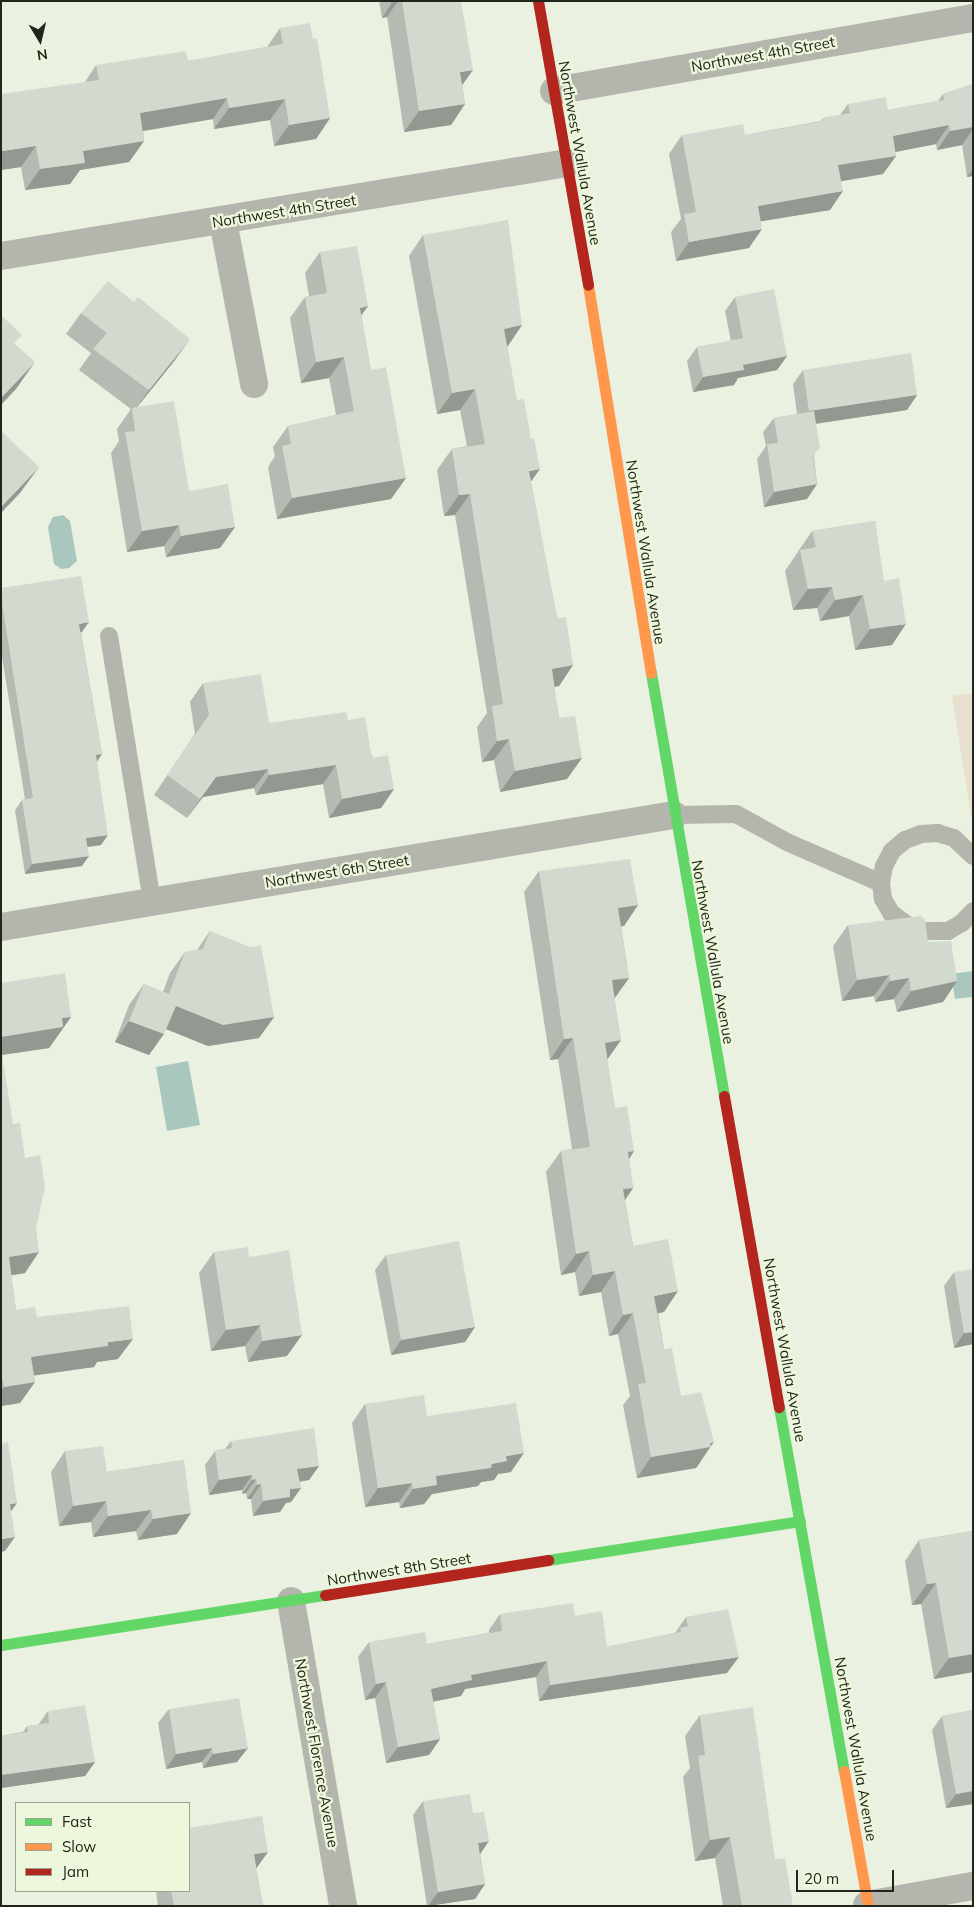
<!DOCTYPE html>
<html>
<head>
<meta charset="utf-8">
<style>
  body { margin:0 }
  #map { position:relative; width:974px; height:1907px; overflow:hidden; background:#ebf1e1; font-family:Mulish,sans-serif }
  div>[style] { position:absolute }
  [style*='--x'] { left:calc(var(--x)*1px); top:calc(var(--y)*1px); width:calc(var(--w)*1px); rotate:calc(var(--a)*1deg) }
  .green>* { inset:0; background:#e8e0cf }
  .water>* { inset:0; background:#a9c7be }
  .lane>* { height:18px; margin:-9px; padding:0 9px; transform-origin:9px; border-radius:9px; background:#b4b5ac }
  .street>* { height:28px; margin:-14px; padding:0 14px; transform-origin:14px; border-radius:14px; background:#b4b5ac }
  .fast>* { height:11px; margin:-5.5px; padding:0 5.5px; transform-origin:5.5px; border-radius:5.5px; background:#63d668 }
  .slow>* { height:11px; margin:-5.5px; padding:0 5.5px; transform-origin:5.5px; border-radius:5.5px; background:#ff974d }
  .jam>* { height:11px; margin:-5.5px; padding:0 5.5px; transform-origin:5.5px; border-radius:5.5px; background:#b3261e }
  .wall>* { inset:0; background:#b5bbb2 }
  .shaded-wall>* { inset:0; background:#939991 }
  .building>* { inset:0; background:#d2dacf }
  span { translate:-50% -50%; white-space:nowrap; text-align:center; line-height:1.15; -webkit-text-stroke:4.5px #edf7db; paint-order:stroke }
  .street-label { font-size:15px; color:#22251b }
  .frame { position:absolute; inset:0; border:2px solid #22251b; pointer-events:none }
  .legend { position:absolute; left:15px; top:1802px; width:175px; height:90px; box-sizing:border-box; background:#edf7db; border:1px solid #9ca38e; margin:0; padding:6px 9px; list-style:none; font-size:15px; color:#22251b }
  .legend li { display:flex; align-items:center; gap:10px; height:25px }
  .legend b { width:25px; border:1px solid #9ca38e }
  .north { position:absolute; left:15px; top:15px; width:50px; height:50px; -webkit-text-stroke:4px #edf7db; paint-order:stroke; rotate:171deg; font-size:14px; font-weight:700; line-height:20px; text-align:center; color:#22251b }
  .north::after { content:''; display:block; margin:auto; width:18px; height:22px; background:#22251b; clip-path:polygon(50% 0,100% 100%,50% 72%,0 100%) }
  .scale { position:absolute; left:796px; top:1870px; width:98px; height:22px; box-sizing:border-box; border:2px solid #22251b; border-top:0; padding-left:6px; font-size:15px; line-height:18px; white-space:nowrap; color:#22251b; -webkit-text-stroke:4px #edf7db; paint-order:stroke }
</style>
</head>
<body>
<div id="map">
  <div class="green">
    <div style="clip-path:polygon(973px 693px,973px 828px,952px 696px)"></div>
  </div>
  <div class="water">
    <div style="clip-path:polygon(63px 515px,70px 521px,77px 561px,69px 568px,61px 569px,54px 564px,48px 527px,53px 517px)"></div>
    <div style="clip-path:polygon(973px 971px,973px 997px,955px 999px,951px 974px)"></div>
    <div style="clip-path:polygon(188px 1061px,200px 1125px,167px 1131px,156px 1067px)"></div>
  </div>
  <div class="lane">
    <div style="--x:109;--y:636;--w:269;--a:80.8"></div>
    <div style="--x:674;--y:815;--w:62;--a:-0.9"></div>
    <div style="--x:736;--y:814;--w:60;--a:28.7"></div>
    <div style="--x:789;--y:843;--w:100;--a:23.5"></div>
    <div style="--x:973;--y:856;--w:26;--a:-137"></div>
    <div style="--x:954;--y:838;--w:17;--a:-163"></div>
    <div style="--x:938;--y:833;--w:17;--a:177"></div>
    <div style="--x:921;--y:834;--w:17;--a:159"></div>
    <div style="--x:905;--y:840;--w:17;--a:140"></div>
    <div style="--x:892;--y:851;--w:17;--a:118"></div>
    <div style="--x:884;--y:866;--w:17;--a:100"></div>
    <div style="--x:881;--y:883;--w:16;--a:83"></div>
    <div style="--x:883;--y:899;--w:16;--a:60"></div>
    <div style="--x:891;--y:913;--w:31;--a:36"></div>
    <div style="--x:916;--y:931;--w:32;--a:0"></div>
    <div style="--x:948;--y:931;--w:16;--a:-30"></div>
    <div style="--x:962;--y:923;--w:16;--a:-47"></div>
  </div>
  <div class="street">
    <div style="--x:554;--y:91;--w:425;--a:-9.9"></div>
    <div style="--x:223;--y:221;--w:166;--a:79.2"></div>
    <div style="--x:1;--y:256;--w:574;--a:-9.33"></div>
    <div style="--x:1;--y:927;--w:682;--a:-9.45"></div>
    <div style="--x:291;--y:1601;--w:309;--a:80.3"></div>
    <div style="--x:867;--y:1905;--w:108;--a:-10.2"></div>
  </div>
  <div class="fast">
    <div style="--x:651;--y:673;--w:429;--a:80.2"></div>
    <div style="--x:779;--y:1407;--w:370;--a:79.9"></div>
    <div style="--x:548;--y:1560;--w:255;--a:-8.8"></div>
    <div style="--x:1;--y:1645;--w:328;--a:-8.8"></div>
  </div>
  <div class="slow">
    <div style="--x:588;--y:285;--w:393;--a:80.8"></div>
    <div style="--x:844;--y:1771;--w:137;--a:79.9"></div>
  </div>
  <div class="jam">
    <div style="--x:538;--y:1;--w:288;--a:80"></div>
    <div style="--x:724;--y:1096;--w:316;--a:80"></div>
    <div style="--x:325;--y:1595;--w:226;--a:-8.9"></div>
  </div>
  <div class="wall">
    <div style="clip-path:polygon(379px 1px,461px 1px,462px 84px,465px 104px,451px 125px,404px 132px,387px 17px,382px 18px)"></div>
    <div style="clip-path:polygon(280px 28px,313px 39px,330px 118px,316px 139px,274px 146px,270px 120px,214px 129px,213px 119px,143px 131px,144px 141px,129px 162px,80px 170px,70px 184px,25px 190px,21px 167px,1px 170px,85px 82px,96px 65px,188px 61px,267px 47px)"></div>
    <div style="clip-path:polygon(973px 84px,973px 176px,967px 177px,962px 145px,937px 150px,936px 144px,895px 152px,896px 156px,883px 174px,841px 181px,830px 210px,760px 221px,749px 248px,676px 261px,671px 232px,681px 219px,669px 154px,682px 135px,745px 135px,821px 121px,823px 118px,840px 115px,848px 104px,888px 110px,938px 101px,943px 94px)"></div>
    <div style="clip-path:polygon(423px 235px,522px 325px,507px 346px,531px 482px,557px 618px,573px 665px,559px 686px,554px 687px,559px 718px,582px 758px,567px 779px,500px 792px,494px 760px,482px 762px,477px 727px,487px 713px,455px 515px,444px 516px,437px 470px,452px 449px,467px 446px,460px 410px,437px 414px,409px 256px)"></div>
    <div style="clip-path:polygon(320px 252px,368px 306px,361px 315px,371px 370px,406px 478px,391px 499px,277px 519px,268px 467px,275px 456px,273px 447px,288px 426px,336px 415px,329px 378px,301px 383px,290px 318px,305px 297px,309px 296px,305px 273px)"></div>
    <div style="clip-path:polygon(735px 297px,787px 356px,777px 370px,738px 378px,734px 385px,693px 392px,687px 361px,697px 347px,731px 341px,725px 311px)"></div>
    <div style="clip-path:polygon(81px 313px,175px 360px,137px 407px,189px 491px,235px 527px,220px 548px,166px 557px,164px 546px,127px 552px,111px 453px,119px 441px,117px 429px,131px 409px,79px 370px,91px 353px,66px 334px)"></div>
    <div style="clip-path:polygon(803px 370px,917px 395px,907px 410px,816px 424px,814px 457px,817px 484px,807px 499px,764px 507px,757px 459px,766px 446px,763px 432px,774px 418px,797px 414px,793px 384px)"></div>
    <div style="clip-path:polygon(875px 521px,892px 645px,855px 650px,849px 616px,820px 621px,817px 608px,793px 610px,785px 571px,812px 531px)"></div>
    <div style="clip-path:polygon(1px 588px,82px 632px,81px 633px,102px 754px,97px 762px,101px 845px,87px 847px,82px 866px,25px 874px,15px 810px,22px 800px,25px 799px,1px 651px)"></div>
    <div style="clip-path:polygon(203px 683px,269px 723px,348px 720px,394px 789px,381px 808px,329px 818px,323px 784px,256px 795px,254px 788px,203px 797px,187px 818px,154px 795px,195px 734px,190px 702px)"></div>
    <div style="clip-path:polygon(539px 871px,638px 905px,624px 926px,621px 926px,629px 978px,614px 999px,621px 1040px,607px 1060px,615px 1108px,634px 1151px,629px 1160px,633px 1188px,625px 1200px,633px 1246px,664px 1312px,658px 1313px,664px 1349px,681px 1396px,700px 1463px,696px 1468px,637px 1478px,623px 1405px,630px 1396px,618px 1334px,609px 1336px,601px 1292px,579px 1296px,575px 1272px,561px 1275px,546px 1172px,561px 1151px,572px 1149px,558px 1059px,550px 1060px,524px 892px)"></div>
    <div style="clip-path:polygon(848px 925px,928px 942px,957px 981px,943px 1002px,897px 1012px,894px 999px,875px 1002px,874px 996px,842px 1001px,833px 946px)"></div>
    <div style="clip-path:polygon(210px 931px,274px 1017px,259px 1038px,208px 1046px,166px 1029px,149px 1055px,115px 1042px,129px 1005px,144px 984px,163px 992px,170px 973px,185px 952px,197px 950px)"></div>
    <div style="clip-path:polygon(1px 983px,71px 1017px,49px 1048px,2px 1055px,25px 1273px,11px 1275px,16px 1310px,37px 1317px,118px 1359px,97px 1362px,94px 1367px,34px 1375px,35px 1382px,20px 1403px,1px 1406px)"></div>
    <div style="clip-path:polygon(214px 1252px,249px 1257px,287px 1356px,248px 1362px,245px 1346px,211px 1351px,199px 1273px)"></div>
    <div style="clip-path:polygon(386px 1255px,475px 1327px,465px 1342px,391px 1355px,375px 1270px)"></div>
    <div style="clip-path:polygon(954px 1272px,973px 1344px,954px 1348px,944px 1286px)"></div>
    <div style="clip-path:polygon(365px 1404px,427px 1416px,511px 1472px,498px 1474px,494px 1480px,481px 1482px,478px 1486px,432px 1494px,424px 1504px,400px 1508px,399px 1502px,365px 1507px,352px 1423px)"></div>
    <div style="clip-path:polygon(231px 1441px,319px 1466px,309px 1480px,300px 1482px,301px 1488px,291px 1502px,286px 1503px,280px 1512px,253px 1516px,251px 1499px,247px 1499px,246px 1493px,242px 1494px,242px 1490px,209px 1495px,205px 1465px,215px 1451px,225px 1449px)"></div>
    <div style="clip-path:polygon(65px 1451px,107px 1472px,184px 1460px,177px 1534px,138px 1540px,136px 1531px,93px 1537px,91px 1522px,59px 1526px,51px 1472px)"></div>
    <div style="clip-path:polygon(973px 1531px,973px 1672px,934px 1679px,921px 1604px,912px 1605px,905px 1561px,919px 1540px)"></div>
    <div style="clip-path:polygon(500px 1614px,575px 1616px,607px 1647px,675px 1633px,686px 1617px,727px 1673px,539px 1701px,536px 1677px,465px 1689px,461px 1696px,433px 1702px,440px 1739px,429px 1755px,386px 1763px,375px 1698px,365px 1700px,358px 1657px,369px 1642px,427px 1644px,489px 1633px,489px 1630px)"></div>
    <div style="clip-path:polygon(169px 1709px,237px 1762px,203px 1768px,202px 1762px,166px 1769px,158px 1723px)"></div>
    <div style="clip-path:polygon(973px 1710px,973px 1804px,946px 1808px,932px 1730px,942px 1716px)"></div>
    <div style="clip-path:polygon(48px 1711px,95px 1762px,85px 1776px,1px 1788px,1px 1736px,23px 1732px,27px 1726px,38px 1725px)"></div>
    <div style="clip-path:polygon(700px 1715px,775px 1859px,793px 1906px,723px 1906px,715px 1858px,695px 1861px,683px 1777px,690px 1768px,685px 1736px)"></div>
    <div style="clip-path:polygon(423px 1801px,480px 1853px,485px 1884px,475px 1899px,427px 1906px,413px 1815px)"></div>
    <div style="clip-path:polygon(268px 1852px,256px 1868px,263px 1906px,158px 1906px,156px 1891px,189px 1891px)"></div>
  </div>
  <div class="shaded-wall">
    <div style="clip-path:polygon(393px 1px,398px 1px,387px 17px,382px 18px)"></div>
    <div style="clip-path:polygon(473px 70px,458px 91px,460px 72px)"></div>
    <div style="clip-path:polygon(227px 98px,213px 119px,125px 134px,140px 113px)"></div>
    <div style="clip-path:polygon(285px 99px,270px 120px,214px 129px,229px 108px)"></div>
    <div style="clip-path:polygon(465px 104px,451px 125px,404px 132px,419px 111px)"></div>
    <div style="clip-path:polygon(330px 118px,316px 139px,274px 146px,289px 125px)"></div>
    <div style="clip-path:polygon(949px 125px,936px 144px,880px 155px,893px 136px)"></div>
    <div style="clip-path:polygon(973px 127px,973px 129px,962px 145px,937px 150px,950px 131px)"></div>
    <div style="clip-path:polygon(144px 141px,129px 162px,80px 170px,70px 184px,25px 190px,40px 169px,83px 151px)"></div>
    <div style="clip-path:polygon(36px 146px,21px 167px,1px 170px,1px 151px)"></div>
    <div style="clip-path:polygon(896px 156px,883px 174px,825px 184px,838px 165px)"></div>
    <div style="clip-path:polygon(973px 169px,973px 176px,967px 177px)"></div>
    <div style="clip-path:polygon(843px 191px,830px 210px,745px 224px,758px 206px)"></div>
    <div style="clip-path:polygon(762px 229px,749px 248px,676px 261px,689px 242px)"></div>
    <div style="clip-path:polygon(368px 306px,353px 327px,360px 308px)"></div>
    <div style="clip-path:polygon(522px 325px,508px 346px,489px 350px,504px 329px)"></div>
    <div style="clip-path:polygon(190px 339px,175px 360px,134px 411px,149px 390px)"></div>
    <div style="clip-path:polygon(787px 356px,777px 370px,738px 378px,734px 385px,693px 392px,703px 377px,743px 365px)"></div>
    <div style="clip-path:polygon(344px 357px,329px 378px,301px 383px,316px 362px)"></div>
    <div style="clip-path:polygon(35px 362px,16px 389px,1px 405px,1px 398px)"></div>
    <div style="clip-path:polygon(475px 389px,460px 410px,437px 414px,452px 393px)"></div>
    <div style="clip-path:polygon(917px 395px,907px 410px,799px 426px,809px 411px)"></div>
    <div style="clip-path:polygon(39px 467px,20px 493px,1px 513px,1px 507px)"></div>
    <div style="clip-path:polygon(540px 469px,525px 490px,529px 471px)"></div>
    <div style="clip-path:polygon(406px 478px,391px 499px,277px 519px,292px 498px)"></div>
    <div style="clip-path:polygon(817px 484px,807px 499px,764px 507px,774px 492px)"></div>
    <div style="clip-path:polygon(470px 494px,455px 515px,444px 516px,459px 495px)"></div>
    <div style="clip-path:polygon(179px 525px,164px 546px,127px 552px,142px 531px)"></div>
    <div style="clip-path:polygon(235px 527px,220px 548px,166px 557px,181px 536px)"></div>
    <div style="clip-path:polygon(832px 587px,817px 608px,793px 610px,808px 589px)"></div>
    <div style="clip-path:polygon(863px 595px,849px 616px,820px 621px,835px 600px)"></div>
    <div style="clip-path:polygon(89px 622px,82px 632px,72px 634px,79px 624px)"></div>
    <div style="clip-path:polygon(906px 624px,892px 645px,855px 650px,870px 629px)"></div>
    <div style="clip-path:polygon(573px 665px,559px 686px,537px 690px,552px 669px)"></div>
    <div style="clip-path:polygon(509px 739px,494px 760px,482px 762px,497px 741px)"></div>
    <div style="clip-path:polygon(102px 754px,95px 764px,96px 755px)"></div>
    <div style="clip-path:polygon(582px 758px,567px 779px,500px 792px,515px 771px)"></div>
    <div style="clip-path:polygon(336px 765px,323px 784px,256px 795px,269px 775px)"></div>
    <div style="clip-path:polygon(268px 769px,254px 788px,203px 797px,187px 818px,216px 777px)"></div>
    <div style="clip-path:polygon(394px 789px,381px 808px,329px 818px,342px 799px)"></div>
    <div style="clip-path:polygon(108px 835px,101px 845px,79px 848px,86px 838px)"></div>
    <div style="clip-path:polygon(89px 856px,82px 866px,25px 874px,32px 864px)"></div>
    <div style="clip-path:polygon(638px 905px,624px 926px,603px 929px,618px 908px)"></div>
    <div style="clip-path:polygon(889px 975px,874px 996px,842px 1001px,857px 980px)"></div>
    <div style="clip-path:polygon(629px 978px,614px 999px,612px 980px)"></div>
    <div style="clip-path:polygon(909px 978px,894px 999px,875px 1002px,890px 981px)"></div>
    <div style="clip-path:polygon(957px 981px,943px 1002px,897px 1012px,911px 991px)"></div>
    <div style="clip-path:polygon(176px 1006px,274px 1017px,259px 1038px,208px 1046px,161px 1027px)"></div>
    <div style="clip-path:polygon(71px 1017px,49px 1048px,1px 1055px,1px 1037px,62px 1018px)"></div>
    <div style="clip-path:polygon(129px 1021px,164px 1034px,149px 1055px,115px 1042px)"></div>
    <div style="clip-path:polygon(573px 1038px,558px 1059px,550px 1060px,564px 1039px)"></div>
    <div style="clip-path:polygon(621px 1040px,606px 1061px,605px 1043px)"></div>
    <div style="clip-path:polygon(634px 1151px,620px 1172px,628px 1152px)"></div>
    <div style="clip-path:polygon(633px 1188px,619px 1209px,623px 1189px)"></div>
    <div style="clip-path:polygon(589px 1251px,575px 1272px,561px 1275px,576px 1254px)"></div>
    <div style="clip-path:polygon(39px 1252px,25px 1273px,1px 1277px,9px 1257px)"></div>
    <div style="clip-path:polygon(615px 1271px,601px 1292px,579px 1296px,593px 1275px)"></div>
    <div style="clip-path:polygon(678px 1291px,664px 1312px,640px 1317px,654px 1296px)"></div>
    <div style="clip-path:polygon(633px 1313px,618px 1334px,609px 1336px,623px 1315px)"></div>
    <div style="clip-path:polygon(260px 1325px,245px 1346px,211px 1351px,226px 1330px)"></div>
    <div style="clip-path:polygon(475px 1327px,465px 1342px,391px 1355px,401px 1340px)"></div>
    <div style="clip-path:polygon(973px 1332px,973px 1344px,954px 1348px,964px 1333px)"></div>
    <div style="clip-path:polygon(302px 1335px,287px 1356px,248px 1362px,262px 1341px)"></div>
    <div style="clip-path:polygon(133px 1339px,118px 1359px,97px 1362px,94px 1367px,17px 1378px,31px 1357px,108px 1342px)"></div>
    <div style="clip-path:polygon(35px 1382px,20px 1403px,1px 1406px,1px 1391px,4px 1387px)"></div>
    <div style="clip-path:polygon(714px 1442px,696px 1468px,637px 1478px,651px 1457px)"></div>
    <div style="clip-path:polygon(524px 1453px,511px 1472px,498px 1474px,494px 1480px,481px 1482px,478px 1486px,432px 1494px,424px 1504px,400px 1508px,413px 1489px,436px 1476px,492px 1464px,506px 1456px)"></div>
    <div style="clip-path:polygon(319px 1466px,309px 1480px,287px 1483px,297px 1469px)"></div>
    <div style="clip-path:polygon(252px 1475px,242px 1490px,209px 1495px,219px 1480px)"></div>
    <div style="clip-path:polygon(256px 1479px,246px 1493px,242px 1494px,252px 1480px)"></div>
    <div style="clip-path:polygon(412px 1483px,399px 1502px,365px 1507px,378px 1488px)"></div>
    <div style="clip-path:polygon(261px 1484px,251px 1499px,247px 1499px,257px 1485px)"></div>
    <div style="clip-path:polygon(301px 1488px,291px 1502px,286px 1503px,280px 1512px,253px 1516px,263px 1501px,290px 1489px)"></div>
    <div style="clip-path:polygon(106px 1501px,91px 1522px,59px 1526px,73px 1506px)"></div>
    <div style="clip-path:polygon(17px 1503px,7px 1517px,10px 1504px)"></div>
    <div style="clip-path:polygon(151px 1510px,136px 1531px,93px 1537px,108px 1516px)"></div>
    <div style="clip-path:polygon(191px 1513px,177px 1534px,138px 1540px,153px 1519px)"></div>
    <div style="clip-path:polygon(15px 1537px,5px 1551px,1px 1552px,1px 1539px)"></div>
    <div style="clip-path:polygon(936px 1583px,921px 1604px,912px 1605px,927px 1584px)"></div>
    <div style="clip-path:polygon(973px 1654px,973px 1672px,934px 1679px,949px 1658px)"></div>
    <div style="clip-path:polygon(739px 1657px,727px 1673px,539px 1701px,550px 1685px)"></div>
    <div style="clip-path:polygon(547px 1661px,536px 1677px,465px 1689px,461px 1696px,420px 1704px,431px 1689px,471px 1675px)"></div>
    <div style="clip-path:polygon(386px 1682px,375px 1698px,365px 1700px,376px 1684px)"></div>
    <div style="clip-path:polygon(440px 1739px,429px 1755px,386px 1763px,398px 1747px)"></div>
    <div style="clip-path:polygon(212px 1748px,202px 1762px,166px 1769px,176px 1754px)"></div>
    <div style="clip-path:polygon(248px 1748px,237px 1762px,203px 1768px,213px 1754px)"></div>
    <div style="clip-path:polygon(95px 1762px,85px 1776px,1px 1788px,1px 1775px)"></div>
    <div style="clip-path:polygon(973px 1791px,973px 1804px,946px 1808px,956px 1794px)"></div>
    <div style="clip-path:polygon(730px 1837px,715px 1858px,695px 1861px,710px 1840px)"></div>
    <div style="clip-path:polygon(489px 1841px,479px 1856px,478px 1843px)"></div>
    <div style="clip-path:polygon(268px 1852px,255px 1870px,254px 1854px)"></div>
    <div style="clip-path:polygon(485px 1884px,475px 1899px,428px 1906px,438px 1892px)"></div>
  </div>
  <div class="building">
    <div style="clip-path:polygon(402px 1px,461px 1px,473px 70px,460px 72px,465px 104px,419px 111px)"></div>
    <div style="clip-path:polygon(310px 23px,313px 39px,317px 38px,330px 118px,289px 125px,285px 99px,229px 108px,227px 98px,140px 113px,144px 141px,83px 151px,85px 163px,40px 169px,36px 146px,1px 151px,1px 94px,99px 80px,96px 65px,186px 51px,188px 61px,283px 44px,280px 28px)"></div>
    <div style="clip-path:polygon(973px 84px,973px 127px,950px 131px,949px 125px,893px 136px,896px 156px,838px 165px,843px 191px,758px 206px,762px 229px,689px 242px,684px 214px,696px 212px,682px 135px,743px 124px,745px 135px,823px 121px,823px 118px,850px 113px,848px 104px,886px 97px,888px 110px,944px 100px,943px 94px)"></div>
    <div style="clip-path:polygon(508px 220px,522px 325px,504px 329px,517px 400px,524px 399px,531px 439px,534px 438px,540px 469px,529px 471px,557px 618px,566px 617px,573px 665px,552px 669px,559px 718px,575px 716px,582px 758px,515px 771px,509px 739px,497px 741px,492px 706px,503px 704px,470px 494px,459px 495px,452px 449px,485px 444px,475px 389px,452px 393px,423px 235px)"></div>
    <div style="clip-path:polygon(357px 246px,368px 306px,360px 308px,371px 370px,386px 367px,406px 478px,292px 498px,282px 446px,291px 444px,288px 426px,354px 411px,344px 357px,316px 362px,305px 297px,327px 293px,320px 252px)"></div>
    <div style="clip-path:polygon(108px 281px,134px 302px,138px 297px,190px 339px,149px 390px,93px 349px,107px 333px,81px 313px)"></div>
    <div style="clip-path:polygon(774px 289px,787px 356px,743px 365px,744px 370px,703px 377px,697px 347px,743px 338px,735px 297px)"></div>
    <div style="clip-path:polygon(1px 315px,22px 335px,14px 343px,35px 362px,1px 398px)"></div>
    <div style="clip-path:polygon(911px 353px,917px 395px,809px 411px,803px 370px)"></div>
    <div style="clip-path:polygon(174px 401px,189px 491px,228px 484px,235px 527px,181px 536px,179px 525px,142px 531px,125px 432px,135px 431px,132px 408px)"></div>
    <div style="clip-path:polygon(814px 411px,820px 448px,813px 456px,817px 484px,774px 492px,767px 444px,778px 443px,774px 418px)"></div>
    <div style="clip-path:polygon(1px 431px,39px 467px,1px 507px)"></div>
    <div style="clip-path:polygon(875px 521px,884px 581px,899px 578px,906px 624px,870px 629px,863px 595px,835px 600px,832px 587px,808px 589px,800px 550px,816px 547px,812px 531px)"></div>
    <div style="clip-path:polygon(81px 576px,89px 622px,79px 624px,102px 754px,96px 755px,108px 835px,86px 838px,89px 856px,32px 864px,22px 800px,33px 798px,1px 597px,1px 588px)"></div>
    <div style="clip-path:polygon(261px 674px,269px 723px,346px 712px,348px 720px,365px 717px,372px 758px,388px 755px,394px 789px,342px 799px,336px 765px,269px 775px,268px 769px,216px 777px,200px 799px,167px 775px,209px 715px,203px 683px)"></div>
    <div style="clip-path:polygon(630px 859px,638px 905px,618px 908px,629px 978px,612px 980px,621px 1040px,605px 1043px,615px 1108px,627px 1106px,634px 1151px,628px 1152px,633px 1188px,623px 1189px,633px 1246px,668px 1239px,678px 1291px,654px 1296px,664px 1349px,672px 1348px,681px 1396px,701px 1392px,714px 1442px,710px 1443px,711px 1447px,651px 1457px,638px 1384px,646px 1383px,633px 1313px,623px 1315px,615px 1271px,593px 1275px,589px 1251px,576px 1254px,561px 1151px,590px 1147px,573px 1038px,564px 1039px,539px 871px)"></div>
    <div style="clip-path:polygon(921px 916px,925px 920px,928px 942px,951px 941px,957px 981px,911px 991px,909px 978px,890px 981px,889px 975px,857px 980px,848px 925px)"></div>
    <div style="clip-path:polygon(210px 931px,250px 947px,261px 945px,274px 1017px,223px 1025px,176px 1006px,164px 1034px,129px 1021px,144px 984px,169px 994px,185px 952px,203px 949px)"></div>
    <div style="clip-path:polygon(65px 973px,71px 1017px,62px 1018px,63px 1027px,1px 1037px,1px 983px)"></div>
    <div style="clip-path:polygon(1px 1048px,13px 1124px,20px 1123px,25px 1158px,40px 1155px,45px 1187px,36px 1228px,39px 1252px,9px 1257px,16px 1310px,35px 1307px,37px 1317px,129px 1306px,133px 1339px,108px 1342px,108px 1346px,31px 1357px,35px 1382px,4px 1387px,1px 1373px)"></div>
    <div style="clip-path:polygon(459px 1241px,475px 1327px,401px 1340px,386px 1255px)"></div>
    <div style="clip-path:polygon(248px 1247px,249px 1257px,289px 1250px,302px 1335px,262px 1341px,260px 1325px,226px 1330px,214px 1252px)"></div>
    <div style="clip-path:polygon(973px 1269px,973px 1332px,964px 1333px,954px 1272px)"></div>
    <div style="clip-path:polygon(424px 1395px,427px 1416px,516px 1403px,524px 1453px,506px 1456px,507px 1461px,492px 1464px,491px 1468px,436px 1476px,437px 1485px,413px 1489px,412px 1483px,378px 1488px,365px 1404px)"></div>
    <div style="clip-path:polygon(314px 1428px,319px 1466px,297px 1469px,301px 1488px,290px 1489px,290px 1497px,263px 1501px,261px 1484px,257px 1485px,256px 1479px,252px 1480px,252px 1475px,219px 1480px,215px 1451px,232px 1448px,231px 1441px)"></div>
    <div style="clip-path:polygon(8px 1442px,17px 1503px,10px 1504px,15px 1537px,1px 1539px,1px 1444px)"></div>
    <div style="clip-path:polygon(103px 1446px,107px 1472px,184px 1460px,191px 1513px,153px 1519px,151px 1510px,108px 1516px,106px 1501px,73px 1506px,65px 1451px)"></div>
    <div style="clip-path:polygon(973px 1531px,973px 1654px,949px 1658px,936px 1583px,927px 1584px,919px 1540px)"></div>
    <div style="clip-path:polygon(573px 1603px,575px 1616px,602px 1611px,607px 1647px,681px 1632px,680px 1628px,688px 1626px,686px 1617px,728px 1609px,739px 1657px,550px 1685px,547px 1661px,471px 1675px,472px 1680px,431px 1689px,440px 1739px,398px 1747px,386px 1682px,376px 1684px,369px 1642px,425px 1632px,427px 1644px,502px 1631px,500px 1614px)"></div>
    <div style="clip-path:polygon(239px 1698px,248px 1748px,213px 1754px,212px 1748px,176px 1754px,169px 1709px)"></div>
    <div style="clip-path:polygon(85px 1705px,95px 1762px,1px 1775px,1px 1736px,28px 1732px,27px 1726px,49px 1723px,48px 1711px)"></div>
    <div style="clip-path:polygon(753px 1707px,775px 1859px,785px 1858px,793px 1906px,742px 1906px,730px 1837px,710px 1840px,698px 1756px,705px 1755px,700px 1715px)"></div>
    <div style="clip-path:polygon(973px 1710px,973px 1791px,956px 1794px,942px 1716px)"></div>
    <div style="clip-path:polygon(470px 1794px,473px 1813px,484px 1812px,489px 1841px,478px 1843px,485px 1884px,438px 1892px,423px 1801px)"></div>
    <div style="clip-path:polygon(262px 1816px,268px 1852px,254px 1854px,263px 1906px,174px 1906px,171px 1891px,189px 1891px,189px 1828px)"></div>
  </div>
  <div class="street-label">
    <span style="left:763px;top:54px;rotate:-10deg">Northwest 4th Street</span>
    <span style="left:580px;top:153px;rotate:80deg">Northwest Wallula Avenue</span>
    <span style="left:284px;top:211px;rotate:-9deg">Northwest 4th Street</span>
    <span style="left:646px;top:552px;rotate:81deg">Northwest Wallula Avenue</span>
    <span style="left:337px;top:871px;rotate:-9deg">Northwest 6th Street</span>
    <span style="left:713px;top:952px;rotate:80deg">Northwest Wallula Avenue</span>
    <span style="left:785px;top:1350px;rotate:80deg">Northwest Wallula Avenue</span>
    <span style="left:399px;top:1569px;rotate:-9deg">Northwest 8th Street</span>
    <span style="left:856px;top:1749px;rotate:80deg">Northwest Wallula Avenue</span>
    <span style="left:317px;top:1753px;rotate:80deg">Northwest Florence Avenue</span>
  </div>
  <div class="frame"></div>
  <ul class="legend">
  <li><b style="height:6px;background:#63d668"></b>Fast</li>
  <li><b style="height:6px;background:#ff974d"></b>Slow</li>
  <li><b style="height:6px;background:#b3261e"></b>Jam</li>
  </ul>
  <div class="north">N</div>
  <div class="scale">20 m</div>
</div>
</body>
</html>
